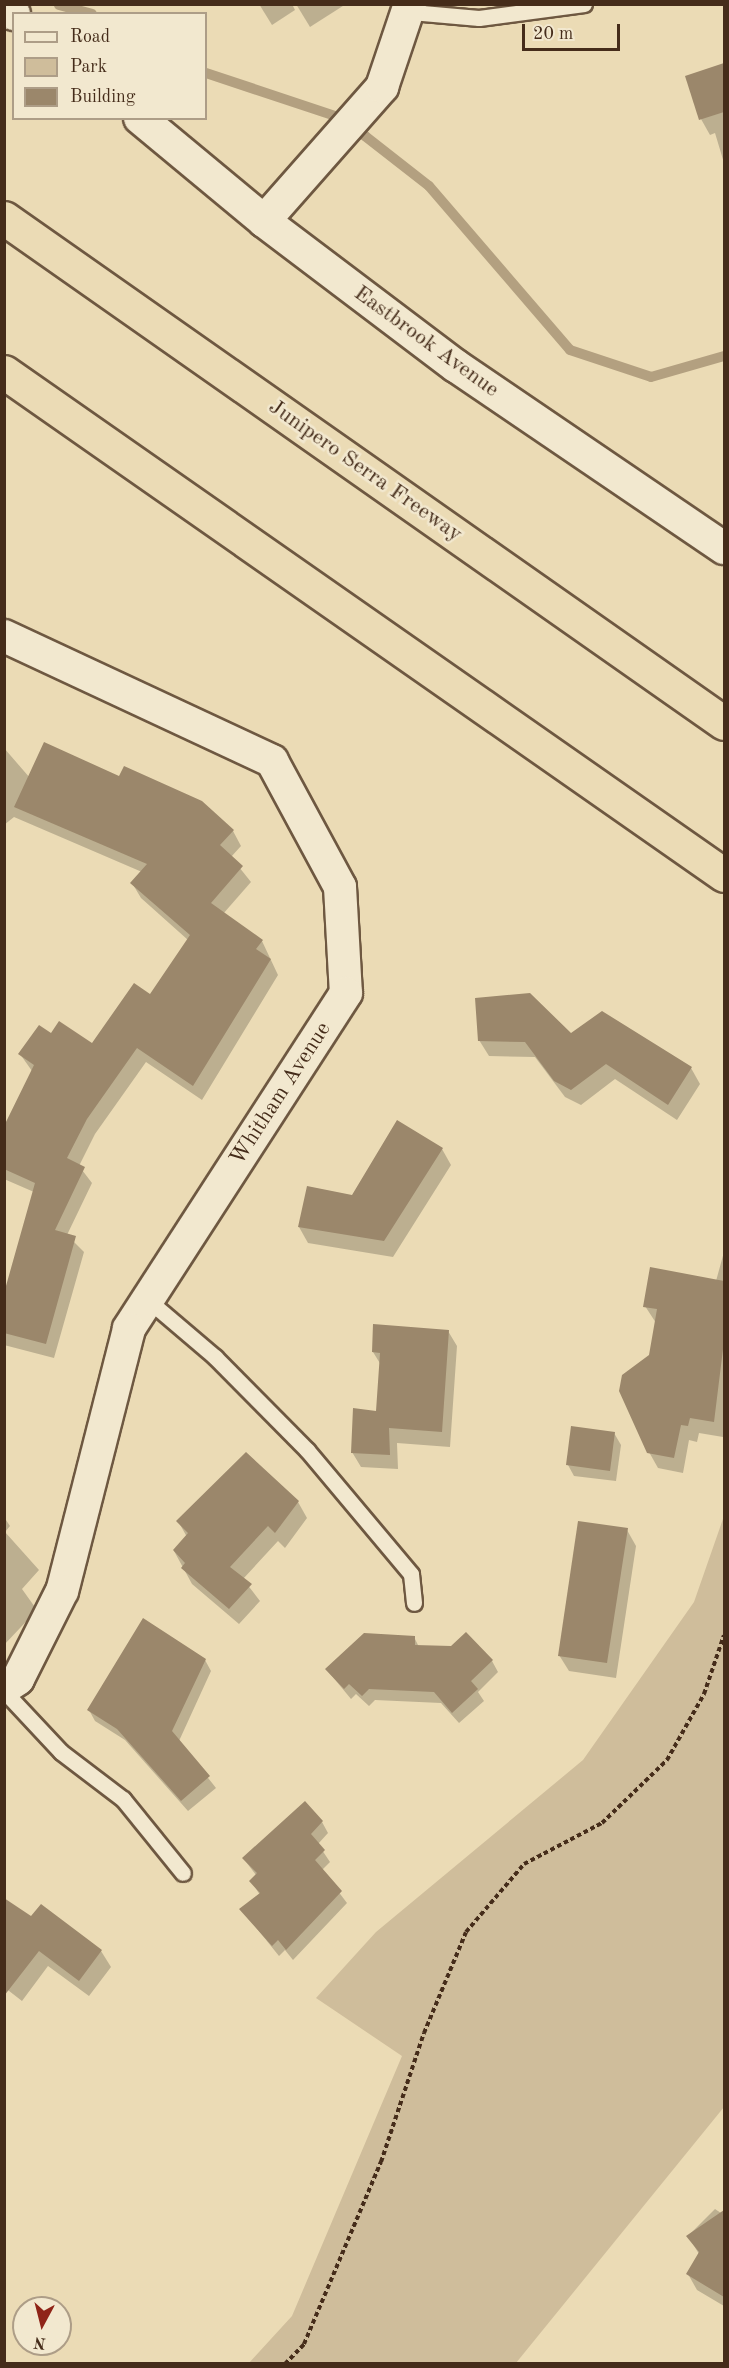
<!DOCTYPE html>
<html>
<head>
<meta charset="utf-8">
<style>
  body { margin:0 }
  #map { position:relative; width:729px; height:2368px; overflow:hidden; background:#ebdbb5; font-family:"Old Standard TT",serif }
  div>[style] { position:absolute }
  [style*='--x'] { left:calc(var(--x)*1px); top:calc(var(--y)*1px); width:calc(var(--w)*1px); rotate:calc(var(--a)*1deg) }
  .green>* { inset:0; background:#cfbd9b }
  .shadow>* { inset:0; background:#0003 }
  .stream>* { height:10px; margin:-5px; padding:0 5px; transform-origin:5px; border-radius:5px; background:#b3a080 }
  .building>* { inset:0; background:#9b876b }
  .path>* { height:4px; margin-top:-2px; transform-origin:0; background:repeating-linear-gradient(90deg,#452c1a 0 4.5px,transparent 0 7.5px) }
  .roads { filter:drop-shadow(2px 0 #6e5841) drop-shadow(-2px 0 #6e5841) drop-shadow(0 2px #6e5841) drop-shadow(0 -2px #6e5841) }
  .lane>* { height:15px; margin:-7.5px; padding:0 7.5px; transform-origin:7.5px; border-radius:7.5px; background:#f2e8cf }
  .street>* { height:32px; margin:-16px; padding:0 16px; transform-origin:16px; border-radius:16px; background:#f2e8cf }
  .highway>* { height:33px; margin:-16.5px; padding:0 16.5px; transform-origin:16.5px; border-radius:16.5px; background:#ebdbb5 }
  span { translate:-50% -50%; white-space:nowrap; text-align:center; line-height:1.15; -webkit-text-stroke:5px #f2e8cf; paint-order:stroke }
  .street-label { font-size:22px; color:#452c1a }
  .frame { position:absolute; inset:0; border:6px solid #452c1a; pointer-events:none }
  .legend { position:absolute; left:12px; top:12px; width:195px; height:108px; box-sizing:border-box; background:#f2e8cf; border:2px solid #ad9d87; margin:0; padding:8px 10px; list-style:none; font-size:18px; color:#452c1a }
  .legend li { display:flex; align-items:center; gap:12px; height:30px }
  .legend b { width:30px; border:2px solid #ad9d87 }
  .north { position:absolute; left:12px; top:2296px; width:60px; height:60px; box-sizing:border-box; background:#f2e8cf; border:2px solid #ad9d87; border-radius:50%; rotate:187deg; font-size:16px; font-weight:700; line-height:24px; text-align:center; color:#452c1a }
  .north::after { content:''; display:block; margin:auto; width:21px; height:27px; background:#8f2418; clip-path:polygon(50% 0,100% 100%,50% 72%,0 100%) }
  .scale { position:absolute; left:522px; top:24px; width:98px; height:27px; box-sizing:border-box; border:3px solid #452c1a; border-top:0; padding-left:8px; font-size:18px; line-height:21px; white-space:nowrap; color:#452c1a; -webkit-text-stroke:4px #f2e8cf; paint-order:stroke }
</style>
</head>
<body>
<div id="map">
  <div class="green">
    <div style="clip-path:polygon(724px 1516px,724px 2107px,516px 2363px,249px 2363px,292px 2316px,402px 2056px,316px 1998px,376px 1932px,583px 1760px,694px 1602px)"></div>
  </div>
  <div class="shadow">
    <div style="clip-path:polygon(259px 4px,292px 4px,295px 10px,272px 25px)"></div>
    <div style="clip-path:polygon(296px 4px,346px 4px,310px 27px)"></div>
    <div style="clip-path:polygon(724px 65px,724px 163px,715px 133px,710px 135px,701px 119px,687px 77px)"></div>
    <div style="clip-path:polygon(4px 748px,30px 778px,233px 831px,241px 846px,231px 857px,251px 882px,223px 914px,262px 941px,278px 975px,202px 1100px,146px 1062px,95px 1134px,79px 1166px,92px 1183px,67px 1235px,84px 1252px,54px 1358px,4px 1345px,4px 1299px,34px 1192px,4px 1179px,4px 1130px,32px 1071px,20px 1054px,51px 1035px,93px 1045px,150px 996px,188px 940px,141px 898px,132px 883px,142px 872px,14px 817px,4px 825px)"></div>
    <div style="clip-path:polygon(571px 1035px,691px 1068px,700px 1084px,677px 1120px,615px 1079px,581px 1105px,565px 1097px,535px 1057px,489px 1056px,479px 1040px)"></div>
    <div style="clip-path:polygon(442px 1149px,451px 1165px,393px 1257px,308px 1243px,299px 1227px,308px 1188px,353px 1197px)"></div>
    <div style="clip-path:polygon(724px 1252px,723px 1437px,699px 1433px,697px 1442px,689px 1440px,683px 1473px,658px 1468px,649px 1452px,650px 1356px,656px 1323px,645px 1306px,716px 1281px)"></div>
    <div style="clip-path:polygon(448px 1331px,457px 1346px,450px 1447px,397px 1443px,398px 1469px,361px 1467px,352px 1452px,377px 1412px,381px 1365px,373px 1352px)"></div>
    <div style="clip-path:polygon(614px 1433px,621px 1445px,616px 1481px,574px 1476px,568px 1465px)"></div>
    <div style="clip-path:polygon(298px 1502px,307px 1518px,285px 1548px,278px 1541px,243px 1579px,260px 1601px,239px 1624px,192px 1584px,174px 1551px,187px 1537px,178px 1521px)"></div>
    <div style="clip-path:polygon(4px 1517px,10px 1526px,5px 1532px,39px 1570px,22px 1589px,37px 1610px,4px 1645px)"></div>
    <div style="clip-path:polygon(627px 1530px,636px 1546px,616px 1678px,569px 1671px,559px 1655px)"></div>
    <div style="clip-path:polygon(414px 1637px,419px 1647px,492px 1661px,498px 1672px,478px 1692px,484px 1701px,459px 1723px,441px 1703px,375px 1700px,369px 1706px,356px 1694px,351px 1699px,327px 1670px)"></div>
    <div style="clip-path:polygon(205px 1660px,211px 1671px,179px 1741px,216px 1788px,188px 1811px,125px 1740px,95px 1721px,89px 1710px)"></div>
    <div style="clip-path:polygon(322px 1822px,328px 1833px,318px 1844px,330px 1862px,322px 1870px,347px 1903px,293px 1960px,285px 1950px,279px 1956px,241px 1909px,260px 1895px,251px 1881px,256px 1875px,243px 1858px)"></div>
    <div style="clip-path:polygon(41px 1906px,101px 1951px,111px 1967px,89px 1996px,48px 1966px,22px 2001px,4px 1987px,31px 1918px)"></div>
    <div style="clip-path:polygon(715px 2209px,724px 2215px,724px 2306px,697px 2290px,688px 2274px,699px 2254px,688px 2236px)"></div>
  </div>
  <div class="stream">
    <div style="--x:59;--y:5;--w:34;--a:15"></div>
    <div style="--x:206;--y:73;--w:139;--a:18.4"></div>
    <div style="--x:338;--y:117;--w:33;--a:35"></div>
    <div style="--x:365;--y:136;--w:81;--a:38"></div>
    <div style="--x:429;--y:186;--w:216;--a:49.3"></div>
    <div style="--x:570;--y:350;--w:85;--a:18.4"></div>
    <div style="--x:651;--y:377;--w:76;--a:-16"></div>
  </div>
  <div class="building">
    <div style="clip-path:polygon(724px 63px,724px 112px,699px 120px,685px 76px)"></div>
    <div style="clip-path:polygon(44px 742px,119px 776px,124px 766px,202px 801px,234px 830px,220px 845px,243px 866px,211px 903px,263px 940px,256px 949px,271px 959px,193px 1086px,137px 1048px,87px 1119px,67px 1158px,85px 1167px,55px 1230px,76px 1236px,46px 1344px,4px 1333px,4px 1293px,35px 1183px,4px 1169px,4px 1126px,34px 1065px,18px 1054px,39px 1025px,51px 1033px,59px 1021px,92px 1043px,134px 983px,150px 994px,190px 935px,130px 883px,147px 864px,14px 807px)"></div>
    <div style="clip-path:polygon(530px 993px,571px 1033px,602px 1011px,692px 1067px,668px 1105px,606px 1064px,571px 1090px,554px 1081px,525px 1042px,478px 1041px,475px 998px)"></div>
    <div style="clip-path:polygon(397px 1120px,443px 1148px,384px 1241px,298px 1227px,307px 1186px,352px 1195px)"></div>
    <div style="clip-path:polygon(650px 1267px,724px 1281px,724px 1341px,714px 1422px,690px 1418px,688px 1426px,681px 1425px,674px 1458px,647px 1453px,619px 1391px,622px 1375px,649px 1355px,657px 1309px,643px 1307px)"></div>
    <div style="clip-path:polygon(373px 1324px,449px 1330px,442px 1432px,389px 1428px,390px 1455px,351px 1453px,353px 1408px,376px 1411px,380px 1353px,372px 1352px)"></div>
    <div style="clip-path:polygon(571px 1426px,615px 1432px,610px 1471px,566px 1465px)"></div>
    <div style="clip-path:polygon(246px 1452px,299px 1501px,275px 1533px,268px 1526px,230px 1567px,252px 1584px,229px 1609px,181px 1568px,185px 1563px,173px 1550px,188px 1533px,176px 1521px)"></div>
    <div style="clip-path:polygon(578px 1521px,628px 1528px,607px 1663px,558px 1656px)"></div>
    <div style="clip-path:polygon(143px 1618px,206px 1659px,172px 1731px,210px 1776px,181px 1801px,117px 1729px,87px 1710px)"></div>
    <div style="clip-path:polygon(466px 1632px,493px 1660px,471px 1681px,478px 1689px,452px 1713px,434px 1692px,369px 1689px,362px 1696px,349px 1684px,344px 1689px,325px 1669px,364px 1633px,415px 1636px,415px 1645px,451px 1646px)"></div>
    <div style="clip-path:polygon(305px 1801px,323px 1821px,311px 1834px,325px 1850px,315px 1860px,342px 1891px,286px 1950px,278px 1940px,272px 1946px,239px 1909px,260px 1893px,249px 1881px,257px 1873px,242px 1858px)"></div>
    <div style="clip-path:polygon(4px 1898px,31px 1916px,41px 1904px,102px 1950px,79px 1981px,39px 1951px,4px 1996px)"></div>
    <div style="clip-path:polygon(724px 2210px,724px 2297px,686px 2274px,699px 2252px,686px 2236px)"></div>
  </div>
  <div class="path">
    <div style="--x:285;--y:2364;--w:28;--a:-46"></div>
    <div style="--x:304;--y:2344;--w:198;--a:-67.1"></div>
    <div style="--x:381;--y:2162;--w:136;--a:-71.6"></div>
    <div style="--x:424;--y:2033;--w:109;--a:-67.4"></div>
    <div style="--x:466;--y:1932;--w:89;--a:-49.5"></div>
    <div style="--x:524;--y:1864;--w:88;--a:-27.7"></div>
    <div style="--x:602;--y:1823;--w:91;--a:-44.1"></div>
    <div style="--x:667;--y:1760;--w:76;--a:-60.7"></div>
    <div style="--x:704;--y:1694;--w:62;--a:-71.3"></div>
  </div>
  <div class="roads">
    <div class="lane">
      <div style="--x:411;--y:12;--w:68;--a:5"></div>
      <div style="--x:479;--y:18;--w:106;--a:-7.6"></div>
      <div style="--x:148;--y:1300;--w:88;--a:40.4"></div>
      <div style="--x:215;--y:1357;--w:131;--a:45.3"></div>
      <div style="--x:307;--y:1450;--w:162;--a:50"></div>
      <div style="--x:411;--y:1574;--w:29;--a:84"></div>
      <div style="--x:4;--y:1691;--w:83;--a:46.9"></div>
      <div style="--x:61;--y:1752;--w:78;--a:37.2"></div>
      <div style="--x:123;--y:1799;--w:95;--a:51"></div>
    </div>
    <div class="street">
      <div style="--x:4;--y:6;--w:13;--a:39"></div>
      <div style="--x:140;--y:118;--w:161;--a:39.7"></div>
      <div style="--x:264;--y:221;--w:241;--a:37.1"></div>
      <div style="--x:456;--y:366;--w:324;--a:34.2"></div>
      <div style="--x:264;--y:221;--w:179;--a:-48.6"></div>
      <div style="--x:382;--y:87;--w:88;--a:-71.4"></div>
      <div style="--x:4;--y:636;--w:296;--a:25"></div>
      <div style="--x:272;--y:761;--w:143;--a:61.6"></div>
      <div style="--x:340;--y:887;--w:106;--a:86.8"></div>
      <div style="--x:346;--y:993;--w:400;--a:122.9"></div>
      <div style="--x:129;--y:1329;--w:270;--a:104.3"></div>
      <div style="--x:62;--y:1591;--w:98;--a:116.6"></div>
      <div style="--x:18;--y:1679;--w:17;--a:147"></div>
    </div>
    <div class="highway">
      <div style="--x:4;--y:218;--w:879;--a:35.05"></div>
      <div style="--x:4;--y:372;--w:878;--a:34.94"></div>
    </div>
  </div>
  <div class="street-label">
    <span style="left:426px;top:342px;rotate:36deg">Eastbrook Avenue</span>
    <span style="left:365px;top:471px;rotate:35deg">Junipero Serra Freeway</span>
    <span style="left:281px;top:1094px;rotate:-57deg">Whitham Avenue</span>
  </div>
  <div class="frame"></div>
  <ul class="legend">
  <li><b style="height:8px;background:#f2e8cf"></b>Road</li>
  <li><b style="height:16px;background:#cfbd9b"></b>Park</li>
  <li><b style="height:16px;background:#9b876b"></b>Building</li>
  </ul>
  <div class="north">N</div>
  <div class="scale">20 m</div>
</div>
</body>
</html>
